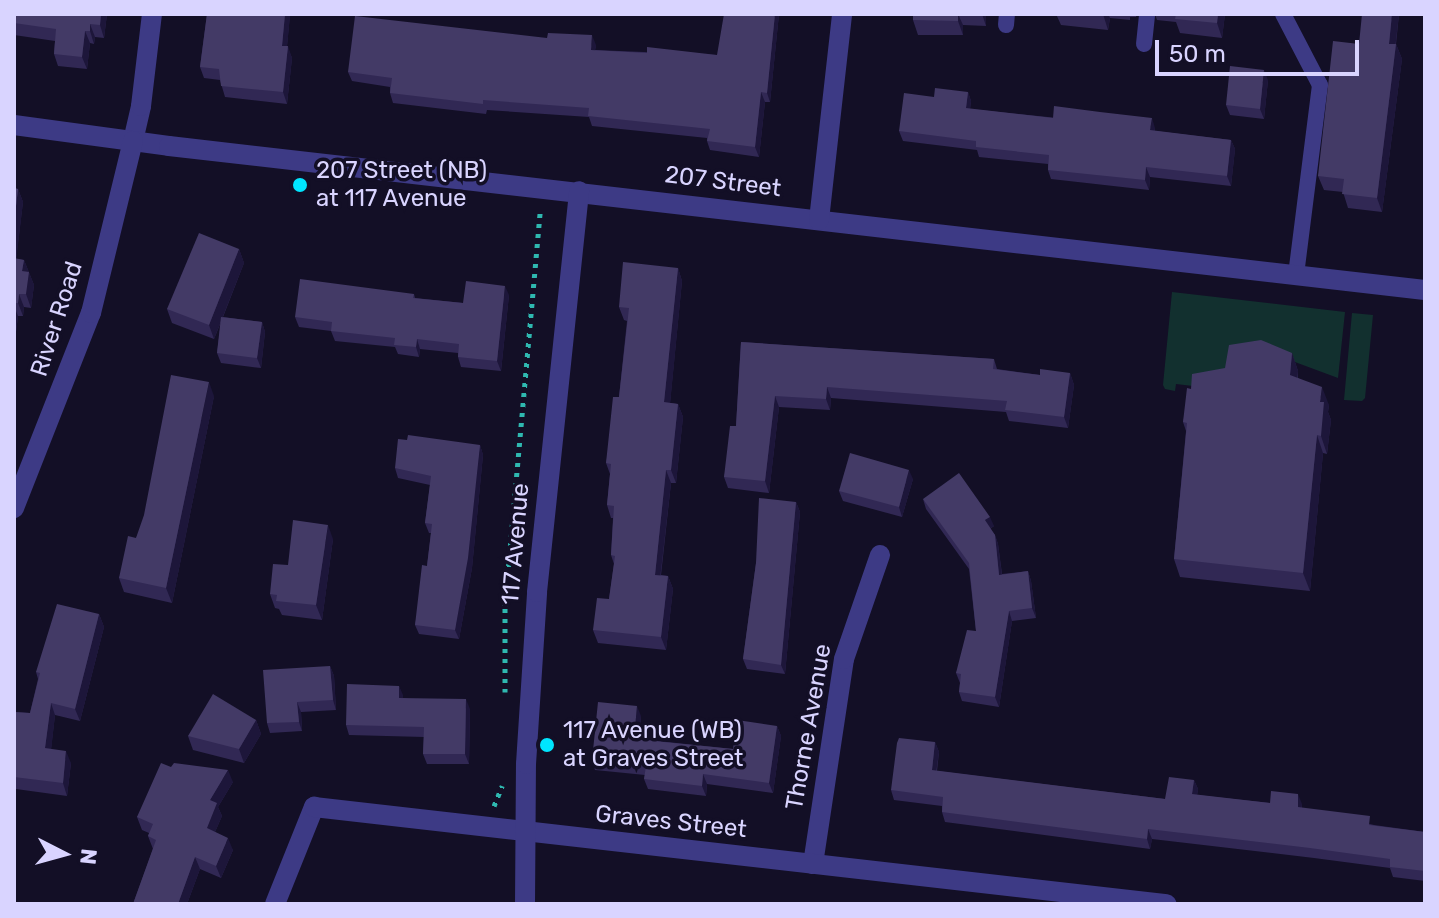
<!DOCTYPE html>
<html>
<head>
<meta charset="utf-8">
<style>
  body { margin:0 }
  #map { position:relative; width:1439px; height:918px; overflow:hidden; background:#130f26; font-family:Rubik,sans-serif }
  div>[style] { position:absolute }
  [style*='--x'] { left:calc(var(--x)*1px); top:calc(var(--y)*1px); width:calc(var(--w)*1px); rotate:calc(var(--a)*1deg) }
  .green>* { inset:0; background:#12302f }
  .path>* { height:5px; margin-top:-2.5px; transform-origin:0; background:repeating-linear-gradient(90deg,#2fb8b0 0 4px,transparent 0 10px) }
  .service>* { height:16px; margin:-8px; padding:0 8px; transform-origin:8px; border-radius:8px; background:#3d3a85 }
  .minor>* { height:20px; margin:-10px; padding:0 10px; transform-origin:10px; border-radius:10px; background:#3d3a85 }
  .tertiary>* { height:20px; margin:-10px; padding:0 10px; transform-origin:10px; border-radius:10px; background:#3d3a85 }
  .wall>* { inset:0; background:#312854 }
  .shaded-wall>* { inset:0; background:#1d163a }
  .building>* { inset:0; background:#433a66 }
  .dots>* { width:22px; height:22px; translate:-50% -50%; box-sizing:border-box; border:4px solid #130f26; border-radius:50% }
  span { translate:-50% -50%; white-space:nowrap; text-align:center; line-height:1.15; -webkit-text-stroke:7px #130f26; paint-order:stroke }
  .poi-label { font-size:24px; color:#d9d4ff }
  .left { translate:0 -50%; text-align:left }
  .street-label { font-size:24px; color:#d9d4ff }
  .frame { position:absolute; inset:0; border:16px solid #d9d4ff; pointer-events:none }
  .north { position:absolute; left:24px; top:814px; width:80px; height:80px; -webkit-text-stroke:6px #130f26; paint-order:stroke; rotate:96deg; font-size:22px; font-weight:700; line-height:32px; text-align:center; color:#d9d4ff }
  .north::after { content:''; display:block; margin:auto; width:28px; height:36px; background:#d9d4ff; clip-path:polygon(50% 0,100% 100%,50% 72%,0 100%) }
  .scale { position:absolute; left:1155px; top:40px; width:204px; height:36px; box-sizing:border-box; border:4px solid #d9d4ff; border-top:0; padding-left:10px; font-size:24px; line-height:28px; white-space:nowrap; color:#d9d4ff; -webkit-text-stroke:6px #130f26; paint-order:stroke }
</style>
</head>
<body>
<div id="map">
  <div class="green">
    <div style="clip-path:polygon(1172px 292px,1345px 312px,1338px 378px,1268px 352px,1226px 381px,1193px 386px,1176px 384px,1175px 391px,1165px 389px,1163px 385px)"></div>
    <div style="clip-path:polygon(1352px 313px,1373px 315px,1365px 398px,1362px 401px,1344px 400px)"></div>
  </div>
  <div class="path">
    <div style="--x:505;--y:692;--w:86;--a:-90"></div>
    <div style="--x:505;--y:606;--w:396;--a:-84.9"></div>
    <div style="--x:494;--y:806;--w:22;--a:-68"></div>
  </div>
  <div class="service">
    <div style="--x:1283;--y:14;--w:80;--a:62.5"></div>
    <div style="--x:1320;--y:85;--w:191;--a:97.2"></div>
    <div style="--x:1006;--y:25;--w:11;--a:-85"></div>
    <div style="--x:1144;--y:44;--w:30;--a:-84"></div>
  </div>
  <div class="minor">
    <div style="--x:133;--y:141;--w:36;--a:-77"></div>
    <div style="--x:141;--y:106;--w:93;--a:-83.2"></div>
    <div style="--x:813;--y:864;--w:207;--a:-81.4"></div>
    <div style="--x:844;--y:659;--w:110;--a:-70.9"></div>
    <div style="--x:275;--y:904;--w:105;--a:-68.1"></div>
    <div style="--x:314;--y:807;--w:858;--a:6.5"></div>
  </div>
  <div class="tertiary">
    <div style="--x:14;--y:125;--w:156;--a:7.7"></div>
    <div style="--x:169;--y:146;--w:1264;--a:6.54"></div>
    <div style="--x:819;--y:220;--w:207;--a:-83.6"></div>
    <div style="--x:14;--y:508;--w:210;--a:-68.5"></div>
    <div style="--x:91;--y:313;--w:177;--a:-76.3"></div>
    <div style="--x:525;--y:904;--w:140;--a:-89.6"></div>
    <div style="--x:526;--y:764;--w:172;--a:-86.3"></div>
    <div style="--x:537;--y:592;--w:403;--a:-84"></div>
  </div>
  <div class="wall">
    <div style="clip-path:polygon(14px 14px,107px 14px,104px 38px,95px 37px,94px 44px,90px 43px,87px 69px,58px 66px,54px 54px,55px 41px,14px 35px)"></div>
    <div style="clip-path:polygon(207px 14px,290px 14px,287px 46px,292px 58px,287px 104px,225px 97px,220px 80px,204px 78px,200px 67px)"></div>
    <div style="clip-path:polygon(779px 14px,770px 102px,765px 102px,759px 157px,710px 150px,707px 141px,707px 138px,592px 126px,589px 117px,487px 110px,486px 114px,393px 103px,390px 93px,390px 87px,352px 81px,348px 72px,596px 45px,595px 50px,717px 55px)"></div>
    <div style="clip-path:polygon(913px 14px,986px 14px,986px 26px,963px 25px,963px 35px,918px 35px,913px 20px)"></div>
    <div style="clip-path:polygon(1056px 14px,1137px 14px,1136px 17px,1130px 17px,1130px 20px,1110px 18px,1108px 30px,1061px 25px)"></div>
    <div style="clip-path:polygon(1155px 14px,1225px 14px,1222px 38px,1180px 33px,1176px 22px,1157px 20px)"></div>
    <div style="clip-path:polygon(1399px 14px,1396px 44px,1402px 59px,1382px 212px,1348px 208px,1343px 192px,1324px 190px,1318px 176px,1359px 44px)"></div>
    <div style="clip-path:polygon(1268px 80px,1264px 119px,1230px 115px,1226px 105px)"></div>
    <div style="clip-path:polygon(968px 92px,971px 101px,970px 109px,1155px 128px,1155px 131px,1231px 140px,1235px 149px,1231px 186px,1150px 177px,1149px 190px,1051px 179px,1048px 170px,1048px 164px,979px 157px,977px 150px,903px 141px,899px 131px,934px 97px)"></div>
    <div style="clip-path:polygon(14px 188px,18px 189px,23px 202px,16px 259px,24px 260px,34px 285px,31px 308px,24px 307px,23px 316px,18px 316px,14px 348px)"></div>
    <div style="clip-path:polygon(239px 249px,244px 263px,223px 317px,262px 322px,265px 332px,261px 368px,221px 363px,217px 353px,221px 322px,214px 339px,172px 323px,167px 309px)"></div>
    <div style="clip-path:polygon(678px 268px,682px 281px,670px 403px,678px 404px,683px 417px,676px 483px,671px 483px,661px 575px,668px 576px,673px 589px,666px 650px,598px 643px,593px 630px,609px 599px,614px 564px,611px 555px,613px 518px,611px 518px,607px 505px,610px 474px,606px 463px,619px 397px,627px 321px,624px 320px,619px 307px)"></div>
    <div style="clip-path:polygon(414px 294px,415px 298px,463px 303px,509px 295px,501px 371px,461px 367px,458px 357px,458px 353px,420px 349px,419px 357px,398px 354px,395px 347px,335px 341px,331px 331px,299px 327px,295px 317px)"></div>
    <div style="clip-path:polygon(741px 342px,994px 359px,997px 369px,1040px 375px,1070px 373px,1074px 385px,1068px 428px,1009px 421px,1006px 412px,831px 398px,830px 410px,779px 407px,769px 493px,728px 488px,724px 477px,736px 426px)"></div>
    <div style="clip-path:polygon(1292px 353px,1298px 371px,1298px 378px,1329px 405px,1328px 412px,1331px 420px,1327px 454px,1323px 453px,1310px 591px,1180px 577px,1174px 559px,1186px 431px,1183px 422px,1191px 389px)"></div>
    <div style="clip-path:polygon(214px 396px,172px 603px,124px 592px,119px 578px,136px 538px)"></div>
    <div style="clip-path:polygon(480px 445px,483px 455px,472px 568px,459px 639px,419px 634px,415px 625px,427px 566px,431px 533px,429px 533px,425px 523px,430px 485px,398px 478px,395px 468px)"></div>
    <div style="clip-path:polygon(913px 479px,902px 517px,843px 501px,839px 491px)"></div>
    <div style="clip-path:polygon(923px 499px,994px 526px,990px 529px,995px 535px,998px 544px,1002px 574px,1028px 571px,1031px 581px,1036px 618px,1012px 621px,999px 707px,962px 701px,959px 692px,960px 683px,956px 673px,976px 631px,969px 569px,926px 509px)"></div>
    <div style="clip-path:polygon(796px 502px,800px 512px,785px 674px,747px 669px,743px 659px,756px 563px)"></div>
    <div style="clip-path:polygon(333px 539px,322px 620px,282px 615px,279px 609px,275px 608px,270px 594px,288px 565px)"></div>
    <div style="clip-path:polygon(99px 614px,104px 627px,80px 721px,55px 715px,51px 749px,71px 763px,67px 796px,16px 789px,14px 803px,14px 712px,30px 713px,38px 679px,36px 672px)"></div>
    <div style="clip-path:polygon(330px 666px,334px 676px,336px 710px,301px 712px,302px 731px,270px 733px,267px 723px)"></div>
    <div style="clip-path:polygon(399px 686px,403px 698px,470px 709px,469px 764px,427px 764px,423px 754px,424px 737px,349px 735px,346px 725px)"></div>
    <div style="clip-path:polygon(641px 716px,639px 739px,733px 749px,777px 726px,781px 736px,773px 793px,707px 784px,706px 796px,648px 789px,644px 779px,645px 775px,595px 770px,592px 760px)"></div>
    <div style="clip-path:polygon(256px 720px,261px 734px,244px 763px,193px 750px,188px 736px)"></div>
    <div style="clip-path:polygon(935px 742px,939px 752px,937px 771px,1165px 799px,1194px 780px,1198px 789px,1197px 795px,1270px 803px,1302px 804px,1302px 808px,1374px 825px,1425px 832px,1425px 881px,1393px 877px,1390px 868px,1314px 858px,1152px 839px,1150px 849px,945px 822px,942px 812px,942px 806px,894px 800px,891px 790px)"></div>
    <div style="clip-path:polygon(171px 767px,233px 782px,218px 807px,222px 816px,215px 832px,233px 850px,221px 878px,200px 869px,187px 904px,133px 904px,153px 849px,148px 836px,149px 833px,142px 830px,137px 817px)"></div>
  </div>
  <div class="shaded-wall">
    <div style="clip-path:polygon(101px 14px,107px 14px,104px 38px,100px 25px)"></div>
    <div style="clip-path:polygon(285px 14px,290px 14px,290px 16px,286px 57px,282px 46px)"></div>
    <div style="clip-path:polygon(775px 14px,779px 14px,770px 102px,767px 93px)"></div>
    <div style="clip-path:polygon(958px 14px,963px 25px,963px 35px,958px 21px)"></div>
    <div style="clip-path:polygon(982px 14px,986px 14px,986px 26px)"></div>
    <div style="clip-path:polygon(1103px 14px,1108px 14px,1110px 18px,1108px 30px)"></div>
    <div style="clip-path:polygon(1218px 14px,1225px 14px,1222px 38px,1217px 23px)"></div>
    <div style="clip-path:polygon(1392px 14px,1399px 14px,1394px 58px,1389px 44px)"></div>
    <div style="clip-path:polygon(90px 24px,95px 37px,94px 44px,90px 31px)"></div>
    <div style="clip-path:polygon(85px 31px,90px 43px,87px 69px,82px 57px)"></div>
    <div style="clip-path:polygon(592px 35px,596px 45px,594px 60px,591px 50px)"></div>
    <div style="clip-path:polygon(1396px 44px,1402px 59px,1382px 212px,1377px 198px)"></div>
    <div style="clip-path:polygon(288px 46px,292px 58px,287px 104px,283px 92px)"></div>
    <div style="clip-path:polygon(1264px 70px,1268px 80px,1264px 119px,1260px 109px)"></div>
    <div style="clip-path:polygon(761px 92px,765px 102px,759px 157px,755px 147px)"></div>
    <div style="clip-path:polygon(968px 92px,971px 101px,969px 118px,966px 108px)"></div>
    <div style="clip-path:polygon(1152px 118px,1155px 128px,1154px 140px,1150px 130px)"></div>
    <div style="clip-path:polygon(1231px 140px,1235px 149px,1231px 186px,1227px 176px)"></div>
    <div style="clip-path:polygon(1146px 167px,1150px 177px,1149px 190px,1145px 180px)"></div>
    <div style="clip-path:polygon(18px 189px,23px 202px,15px 271px,14px 223px)"></div>
    <div style="clip-path:polygon(239px 249px,244px 263px,214px 339px,209px 325px)"></div>
    <div style="clip-path:polygon(24px 260px,34px 285px,31px 308px,26px 294px,22px 271px)"></div>
    <div style="clip-path:polygon(678px 268px,682px 281px,669px 415px,664px 402px)"></div>
    <div style="clip-path:polygon(505px 286px,509px 295px,501px 371px,497px 361px)"></div>
    <div style="clip-path:polygon(19px 294px,24px 307px,23px 316px,18px 303px)"></div>
    <div style="clip-path:polygon(14px 306px,18px 316px,14px 348px)"></div>
    <div style="clip-path:polygon(262px 322px,265px 332px,261px 368px,257px 358px)"></div>
    <div style="clip-path:polygon(417px 339px,420px 349px,419px 357px,416px 347px)"></div>
    <div style="clip-path:polygon(1292px 353px,1298px 371px,1296px 393px,1290px 375px)"></div>
    <div style="clip-path:polygon(1070px 373px,1074px 385px,1068px 428px,1064px 417px)"></div>
    <div style="clip-path:polygon(209px 382px,214px 396px,172px 603px,166px 588px)"></div>
    <div style="clip-path:polygon(827px 387px,831px 398px,830px 410px,826px 399px)"></div>
    <div style="clip-path:polygon(1322px 387px,1329px 405px,1328px 412px,1331px 420px,1327px 454px,1321px 436px,1320px 402px)"></div>
    <div style="clip-path:polygon(775px 396px,779px 407px,769px 493px,765px 481px)"></div>
    <div style="clip-path:polygon(678px 404px,683px 417px,676px 483px,671px 470px)"></div>
    <div style="clip-path:polygon(1317px 435px,1323px 453px,1310px 591px,1303px 573px)"></div>
    <div style="clip-path:polygon(480px 445px,483px 455px,472px 568px,459px 639px,455px 630px)"></div>
    <div style="clip-path:polygon(666px 470px,671px 483px,659px 588px,655px 575px)"></div>
    <div style="clip-path:polygon(909px 470px,913px 479px,902px 517px,899px 507px)"></div>
    <div style="clip-path:polygon(796px 502px,800px 512px,785px 674px,781px 665px)"></div>
    <div style="clip-path:polygon(990px 517px,994px 526px,988px 530px,985px 520px)"></div>
    <div style="clip-path:polygon(328px 525px,333px 539px,322px 620px,316px 605px)"></div>
    <div style="clip-path:polygon(995px 535px,998px 544px,1003px 584px,999px 575px)"></div>
    <div style="clip-path:polygon(1028px 571px,1031px 581px,1036px 618px,1032px 608px)"></div>
    <div style="clip-path:polygon(668px 576px,673px 589px,666px 650px,661px 637px)"></div>
    <div style="clip-path:polygon(1009px 611px,1012px 621px,999px 707px,995px 697px)"></div>
    <div style="clip-path:polygon(99px 614px,104px 627px,80px 721px,75px 709px)"></div>
    <div style="clip-path:polygon(330px 666px,334px 676px,336px 710px,333px 700px)"></div>
    <div style="clip-path:polygon(399px 686px,403px 695px,403px 708px,399px 698px)"></div>
    <div style="clip-path:polygon(466px 699px,470px 709px,469px 764px,465px 754px)"></div>
    <div style="clip-path:polygon(297px 702px,301px 712px,302px 731px,299px 722px)"></div>
    <div style="clip-path:polygon(51px 703px,55px 715px,50px 760px,45px 748px)"></div>
    <div style="clip-path:polygon(637px 706px,641px 716px,638px 748px,634px 739px)"></div>
    <div style="clip-path:polygon(256px 720px,261px 734px,244px 763px,239px 749px)"></div>
    <div style="clip-path:polygon(777px 726px,781px 736px,773px 793px,769px 783px)"></div>
    <div style="clip-path:polygon(935px 742px,939px 752px,935px 780px,932px 770px)"></div>
    <div style="clip-path:polygon(66px 751px,71px 763px,67px 796px,63px 783px)"></div>
    <div style="clip-path:polygon(228px 770px,233px 782px,218px 807px,222px 816px,211px 841px,207px 828px,210px 800px)"></div>
    <div style="clip-path:polygon(703px 774px,707px 784px,706px 796px,702px 786px)"></div>
    <div style="clip-path:polygon(1194px 780px,1198px 789px,1196px 804px,1192px 794px)"></div>
    <div style="clip-path:polygon(1298px 794px,1302px 804px,1301px 817px,1298px 807px)"></div>
    <div style="clip-path:polygon(1148px 829px,1152px 839px,1150px 849px,1147px 839px)"></div>
    <div style="clip-path:polygon(228px 838px,233px 850px,221px 878px,216px 866px)"></div>
    <div style="clip-path:polygon(195px 857px,200px 869px,187px 904px,178px 904px)"></div>
  </div>
  <div class="building">
    <div style="clip-path:polygon(14px 14px,101px 14px,100px 25px,90px 24px,90px 31px,85px 31px,82px 57px,54px 54px,56px 29px,14px 23px)"></div>
    <div style="clip-path:polygon(207px 14px,285px 14px,282px 46px,288px 46px,283px 92px,221px 86px,219px 69px,200px 67px)"></div>
    <div style="clip-path:polygon(724px 14px,775px 14px,767px 93px,761px 92px,755px 147px,707px 141px,710px 129px,588px 116px,589px 108px,483px 100px,483px 104px,390px 93px,392px 78px,348px 72px,355px 16px,547px 38px,548px 33px,592px 35px,591px 50px,647px 53px,647px 47px,717px 55px)"></div>
    <div style="clip-path:polygon(913px 14px,958px 14px,958px 21px,913px 20px)"></div>
    <div style="clip-path:polygon(1176px 14px,1218px 14px,1217px 23px,1175px 19px)"></div>
    <div style="clip-path:polygon(1362px 14px,1392px 14px,1389px 44px,1396px 44px,1377px 198px,1342px 194px,1344px 179px,1318px 176px,1333px 41px,1359px 44px)"></div>
    <div style="clip-path:polygon(1230px 66px,1264px 70px,1260px 109px,1226px 105px)"></div>
    <div style="clip-path:polygon(935px 88px,968px 92px,966px 108px,1053px 118px,1054px 106px,1100px 112px,1152px 118px,1150px 130px,1231px 140px,1227px 176px,1146px 167px,1145px 180px,1048px 170px,1049px 155px,976px 147px,976px 141px,899px 131px,904px 93px,934px 97px)"></div>
    <div style="clip-path:polygon(14px 188px,18px 189px,14px 223px)"></div>
    <div style="clip-path:polygon(199px 233px,239px 249px,209px 325px,167px 309px)"></div>
    <div style="clip-path:polygon(14px 258px,24px 260px,22px 271px,29px 272px,26px 294px,19px 294px,18px 303px,14px 303px)"></div>
    <div style="clip-path:polygon(623px 262px,678px 268px,664px 402px,678px 404px,671px 470px,666px 470px,655px 575px,668px 576px,661px 637px,593px 630px,597px 598px,609px 599px,615px 556px,611px 555px,614px 506px,607px 505px,611px 464px,606px 463px,613px 397px,619px 397px,629px 308px,619px 307px)"></div>
    <div style="clip-path:polygon(300px 279px,414px 294px,413px 298px,463px 303px,466px 281px,505px 286px,497px 361px,458px 357px,459px 344px,417px 339px,416px 347px,394px 345px,395px 338px,331px 331px,332px 322px,295px 317px)"></div>
    <div style="clip-path:polygon(221px 317px,262px 322px,257px 358px,217px 353px)"></div>
    <div style="clip-path:polygon(1261px 340px,1292px 353px,1290px 375px,1322px 387px,1320px 402px,1324px 402px,1321px 436px,1317px 435px,1303px 573px,1174px 559px,1187px 423px,1183px 422px,1187px 388px,1191px 389px,1192px 374px,1225px 368px,1229px 345px)"></div>
    <div style="clip-path:polygon(741px 342px,994px 359px,993px 369px,1040px 375px,1040px 369px,1070px 373px,1064px 417px,1005px 410px,1007px 401px,827px 387px,826px 399px,775px 396px,765px 481px,724px 477px,730px 426px,736px 426px)"></div>
    <div style="clip-path:polygon(171px 375px,209px 382px,166px 588px,119px 578px,128px 536px,136px 538px,144px 515px)"></div>
    <div style="clip-path:polygon(408px 435px,480px 445px,468px 558px,455px 630px,415px 625px,422px 565px,427px 566px,432px 524px,425px 523px,431px 476px,395px 468px,398px 439px,407px 440px)"></div>
    <div style="clip-path:polygon(850px 453px,909px 470px,899px 507px,839px 491px)"></div>
    <div style="clip-path:polygon(959px 473px,990px 517px,985px 520px,995px 535px,999px 575px,1028px 571px,1032px 608px,1009px 611px,995px 697px,959px 692px,961px 674px,956px 673px,967px 630px,976px 631px,969px 563px,923px 499px)"></div>
    <div style="clip-path:polygon(759px 498px,796px 502px,781px 665px,743px 659px,756px 563px)"></div>
    <div style="clip-path:polygon(293px 520px,328px 525px,316px 605px,276px 601px,277px 595px,270px 594px,273px 564px,288px 565px)"></div>
    <div style="clip-path:polygon(57px 604px,99px 614px,75px 709px,51px 703px,45px 748px,66px 751px,63px 783px,14px 777px,14px 712px,30px 713px,40px 673px,36px 672px)"></div>
    <div style="clip-path:polygon(330px 666px,333px 700px,297px 702px,299px 722px,267px 723px,263px 670px)"></div>
    <div style="clip-path:polygon(347px 684px,399px 686px,399px 698px,466px 699px,465px 754px,423px 754px,424px 727px,346px 725px)"></div>
    <div style="clip-path:polygon(213px 694px,256px 720px,239px 749px,188px 736px)"></div>
    <div style="clip-path:polygon(598px 702px,637px 706px,634px 739px,733px 749px,737px 720px,777px 726px,769px 783px,703px 774px,702px 786px,644px 779px,646px 766px,592px 760px)"></div>
    <div style="clip-path:polygon(899px 738px,935px 742px,932px 770px,1165px 799px,1169px 777px,1194px 780px,1192px 794px,1270px 803px,1271px 791px,1298px 794px,1298px 807px,1370px 816px,1369px 825px,1425px 832px,1425px 871px,1390px 867px,1390px 859px,1310px 848px,1148px 829px,1147px 839px,942px 812px,943px 797px,891px 790px,897px 743px)"></div>
    <div style="clip-path:polygon(161px 763px,171px 767px,174px 763px,228px 770px,210px 800px,217px 803px,207px 828px,228px 838px,216px 866px,195px 857px,178px 904px,133px 904px,156px 840px,148px 836px,153px 824px,137px 817px)"></div>
  </div>
  <div class="dots">
    <div style="left:300px;top:185px;background:#00e5ff"></div>
    <div style="left:547px;top:745px;background:#00e5ff"></div>
  </div>
  <div class="poi-label">
    <span class="left" style="left:316px;top:185px">207 Street (NB)<br>at 117 Avenue</span>
    <span class="left" style="left:563px;top:745px">117 Avenue (WB)<br>at Graves Street</span>
  </div>
  <div class="street-label">
    <span style="left:723px;top:182px;rotate:7deg">207 Street</span>
    <span style="left:57px;top:319px;rotate:-72deg">River Road</span>
    <span style="left:516px;top:544px;rotate:-85deg">117 Avenue</span>
    <span style="left:809px;top:727px;rotate:-80deg">Thorne Avenue</span>
    <span style="left:671px;top:822px;rotate:6deg">Graves Street</span>
  </div>
  <div class="frame"></div>
  <div class="north">N</div>
  <div class="scale">50 m</div>
</div>
</body>
</html>
